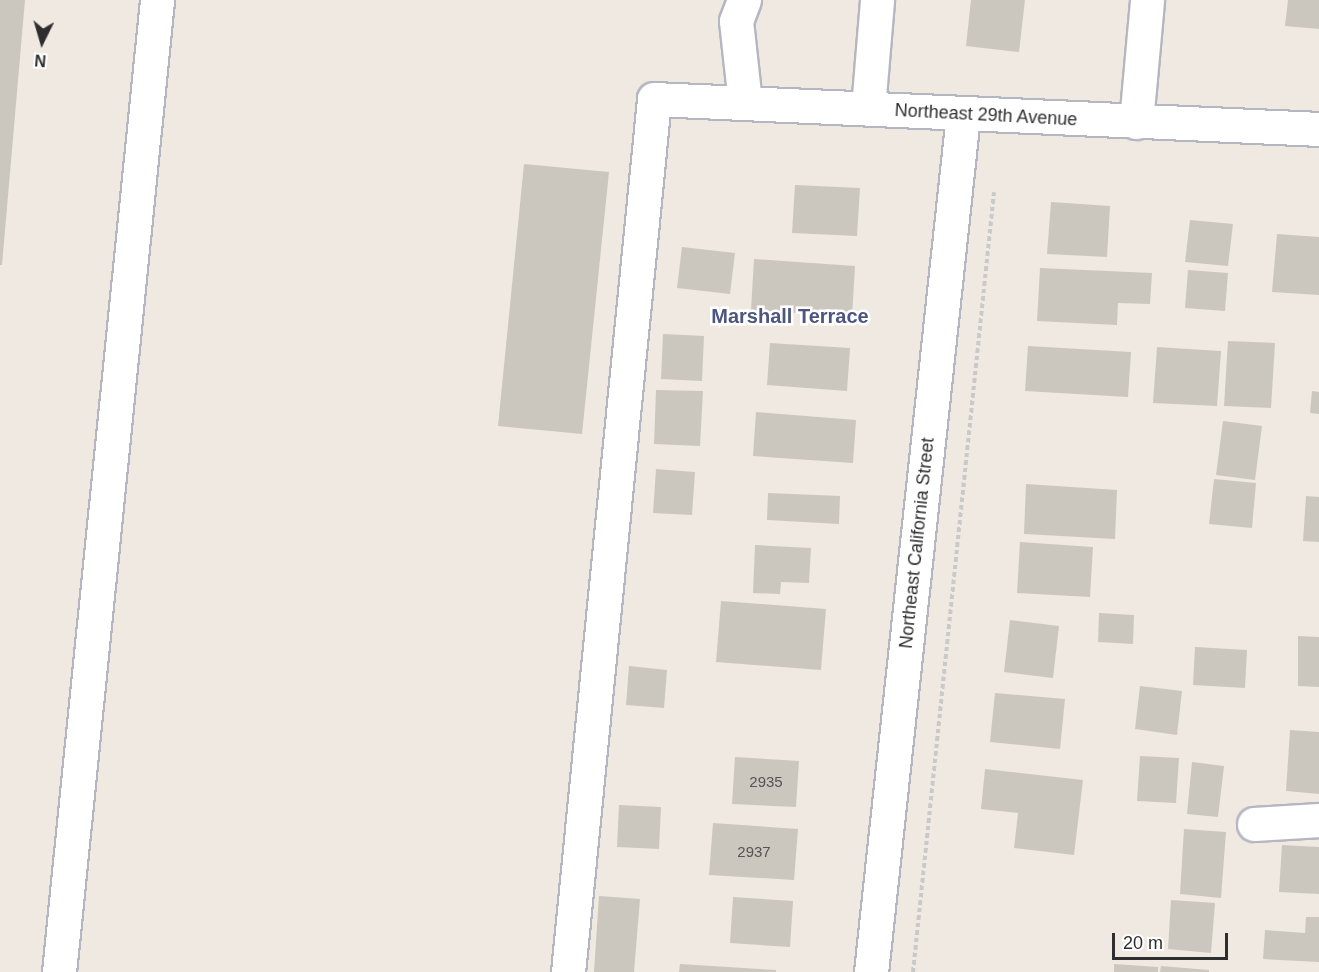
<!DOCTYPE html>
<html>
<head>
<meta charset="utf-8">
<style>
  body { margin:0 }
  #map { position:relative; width:1319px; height:972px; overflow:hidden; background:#efe9e1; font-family:Helvetica,sans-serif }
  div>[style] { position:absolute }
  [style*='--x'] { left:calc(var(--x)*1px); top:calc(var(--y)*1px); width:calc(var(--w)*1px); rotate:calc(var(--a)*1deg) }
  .building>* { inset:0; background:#cbc7bf }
  .path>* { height:4px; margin-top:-2px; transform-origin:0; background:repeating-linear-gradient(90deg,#c9c9c9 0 4.5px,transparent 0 7.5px) }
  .roads { filter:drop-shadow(2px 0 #b4b7c1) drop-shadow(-2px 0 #b4b7c1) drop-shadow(0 2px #b4b7c1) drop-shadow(0 -2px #b4b7c1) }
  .minor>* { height:33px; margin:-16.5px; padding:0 16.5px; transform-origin:16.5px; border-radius:16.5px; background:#fff }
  span { translate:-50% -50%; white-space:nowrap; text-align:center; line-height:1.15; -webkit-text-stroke:5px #fff; paint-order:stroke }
  .number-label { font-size:15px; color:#555452 }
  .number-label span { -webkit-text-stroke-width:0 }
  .street-label { font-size:18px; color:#2e2e2e }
  .neighbourhood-label { font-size:20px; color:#4d5680; font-weight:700 }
  .north { position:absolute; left:12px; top:12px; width:60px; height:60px; -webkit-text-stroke:4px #fff; paint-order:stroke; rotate:185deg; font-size:16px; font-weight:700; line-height:24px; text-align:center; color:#2e2e2e }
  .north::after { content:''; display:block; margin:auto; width:21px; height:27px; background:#2e2e2e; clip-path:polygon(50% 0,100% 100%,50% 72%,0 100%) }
  .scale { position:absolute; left:1112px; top:933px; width:116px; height:27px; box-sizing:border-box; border:3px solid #2e2e2e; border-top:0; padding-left:8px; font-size:18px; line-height:21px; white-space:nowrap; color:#2e2e2e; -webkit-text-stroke:4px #fff; paint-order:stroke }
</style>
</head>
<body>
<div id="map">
  <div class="building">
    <div style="clip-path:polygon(0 0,25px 0,2px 265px,0 265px)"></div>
    <div style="clip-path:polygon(971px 0,1025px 0,1019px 52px,966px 46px)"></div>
    <div style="clip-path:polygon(1288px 0,1319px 0,1319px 29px,1285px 26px)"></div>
    <div style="clip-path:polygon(524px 164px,609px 172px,582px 434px,498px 426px)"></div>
    <div style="clip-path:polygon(795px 185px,860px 188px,857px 236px,792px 233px)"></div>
    <div style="clip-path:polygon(1051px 202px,1110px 206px,1107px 257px,1047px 254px)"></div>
    <div style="clip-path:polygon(1190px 220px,1233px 224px,1228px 266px,1185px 262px)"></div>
    <div style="clip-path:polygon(1277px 234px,1319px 237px,1319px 295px,1272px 292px)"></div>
    <div style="clip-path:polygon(682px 247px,735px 253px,730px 294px,677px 288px)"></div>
    <div style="clip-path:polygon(754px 259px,855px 266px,852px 317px,751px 310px)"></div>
    <div style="clip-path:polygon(1040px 268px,1152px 273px,1150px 304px,1118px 303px,1117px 325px,1037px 321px)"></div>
    <div style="clip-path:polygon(1188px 270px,1228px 273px,1225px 311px,1185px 308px)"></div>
    <div style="clip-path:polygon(663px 334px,704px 336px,702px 381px,661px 379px)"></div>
    <div style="clip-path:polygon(1228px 341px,1275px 343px,1271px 408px,1224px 406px)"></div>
    <div style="clip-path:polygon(770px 343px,850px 348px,847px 391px,767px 385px)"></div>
    <div style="clip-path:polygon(1028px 346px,1131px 352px,1128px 397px,1025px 391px)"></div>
    <div style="clip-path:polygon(1157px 347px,1221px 351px,1217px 406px,1153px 403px)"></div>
    <div style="clip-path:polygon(656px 390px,703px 391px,700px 446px,654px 444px)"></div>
    <div style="clip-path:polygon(1312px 391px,1319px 392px,1319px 414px,1310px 413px)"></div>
    <div style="clip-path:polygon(756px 412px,856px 420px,853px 463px,753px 456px)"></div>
    <div style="clip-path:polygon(1223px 421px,1262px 426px,1255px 480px,1216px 475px)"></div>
    <div style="clip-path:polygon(656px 469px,695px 472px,692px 515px,653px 513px)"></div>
    <div style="clip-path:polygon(1214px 479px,1256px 483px,1252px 528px,1209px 524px)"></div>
    <div style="clip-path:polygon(1026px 484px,1117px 490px,1115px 539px,1024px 534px)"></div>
    <div style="clip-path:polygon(768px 493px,840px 496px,839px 524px,767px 520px)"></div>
    <div style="clip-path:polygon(1306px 496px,1319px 497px,1319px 542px,1303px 541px)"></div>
    <div style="clip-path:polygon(1020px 542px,1093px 547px,1090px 597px,1017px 593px)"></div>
    <div style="clip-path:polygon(755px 545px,811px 548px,809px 583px,781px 582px,780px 594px,753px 593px)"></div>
    <div style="clip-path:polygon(721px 601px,826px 609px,821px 670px,716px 662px)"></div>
    <div style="clip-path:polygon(1099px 613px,1134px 615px,1133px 644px,1098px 642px)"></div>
    <div style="clip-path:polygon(1010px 620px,1059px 626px,1053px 678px,1004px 672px)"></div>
    <div style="clip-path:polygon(1298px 636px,1319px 637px,1319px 687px,1298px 686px)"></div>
    <div style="clip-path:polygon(1195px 647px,1247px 650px,1245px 688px,1193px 685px)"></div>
    <div style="clip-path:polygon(629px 666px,667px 670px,664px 708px,626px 705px)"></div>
    <div style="clip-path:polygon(1140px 686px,1182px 691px,1177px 735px,1135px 729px)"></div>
    <div style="clip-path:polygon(995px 693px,1065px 699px,1060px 749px,990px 742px)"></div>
    <div style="clip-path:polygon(1290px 730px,1319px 732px,1319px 794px,1286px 791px)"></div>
    <div style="clip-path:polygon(1140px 756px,1179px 758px,1176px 803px,1137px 801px)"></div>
    <div style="clip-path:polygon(735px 757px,799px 761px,796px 807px,732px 804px)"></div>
    <div style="clip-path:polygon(1192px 762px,1224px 766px,1218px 817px,1187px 814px)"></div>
    <div style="clip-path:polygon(985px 769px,1083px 780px,1074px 855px,1014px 848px,1018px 813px,981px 809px)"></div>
    <div style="clip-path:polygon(619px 805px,661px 807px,659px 849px,617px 847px)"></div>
    <div style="clip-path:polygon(713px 823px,798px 829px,794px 880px,709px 875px)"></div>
    <div style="clip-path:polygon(1184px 829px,1226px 832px,1221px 898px,1180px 894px)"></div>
    <div style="clip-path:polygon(1282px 845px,1319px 847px,1319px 894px,1279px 892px)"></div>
    <div style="clip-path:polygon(599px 896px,640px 899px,634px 972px,594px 972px)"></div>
    <div style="clip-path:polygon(733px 897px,793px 901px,790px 947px,730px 943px)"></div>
    <div style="clip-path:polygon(1171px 900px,1215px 903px,1211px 953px,1168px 949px)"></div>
    <div style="clip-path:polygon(1306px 917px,1319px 917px,1319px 962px,1263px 959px,1265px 930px,1305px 933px)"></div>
    <div style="clip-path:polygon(680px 964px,776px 970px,776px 972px,679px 972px)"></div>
    <div style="clip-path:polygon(1114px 964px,1158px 967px,1158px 972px,1114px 972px)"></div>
    <div style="clip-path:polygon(1161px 966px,1209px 970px,1209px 972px,1160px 972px)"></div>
  </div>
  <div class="path">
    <div style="--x:913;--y:972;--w:784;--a:-84.07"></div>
  </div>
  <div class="roads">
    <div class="minor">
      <div style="--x:744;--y:0;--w:22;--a:111"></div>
      <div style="--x:736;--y:21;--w:82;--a:83.7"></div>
      <div style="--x:868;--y:108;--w:108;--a:-85.2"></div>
      <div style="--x:1136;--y:122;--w:122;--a:-84.8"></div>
      <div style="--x:1254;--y:824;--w:65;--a:-3.5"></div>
      <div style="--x:59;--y:972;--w:977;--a:-84.24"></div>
      <div style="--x:568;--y:972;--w:877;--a:-84.37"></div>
      <div style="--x:654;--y:99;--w:666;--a:2.58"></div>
      <div style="--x:871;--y:972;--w:862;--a:-83.87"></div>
    </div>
  </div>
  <div class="number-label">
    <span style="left:766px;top:782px">2935</span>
    <span style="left:754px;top:852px">2937</span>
  </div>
  <div class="street-label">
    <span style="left:986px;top:115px;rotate:3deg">Northeast 29th Avenue</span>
    <span style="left:917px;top:543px;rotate:-84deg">Northeast California Street</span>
  </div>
  <div class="neighbourhood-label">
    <span style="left:790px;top:316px">Marshall Terrace</span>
  </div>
  <div class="north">N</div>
  <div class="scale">20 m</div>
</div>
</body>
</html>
